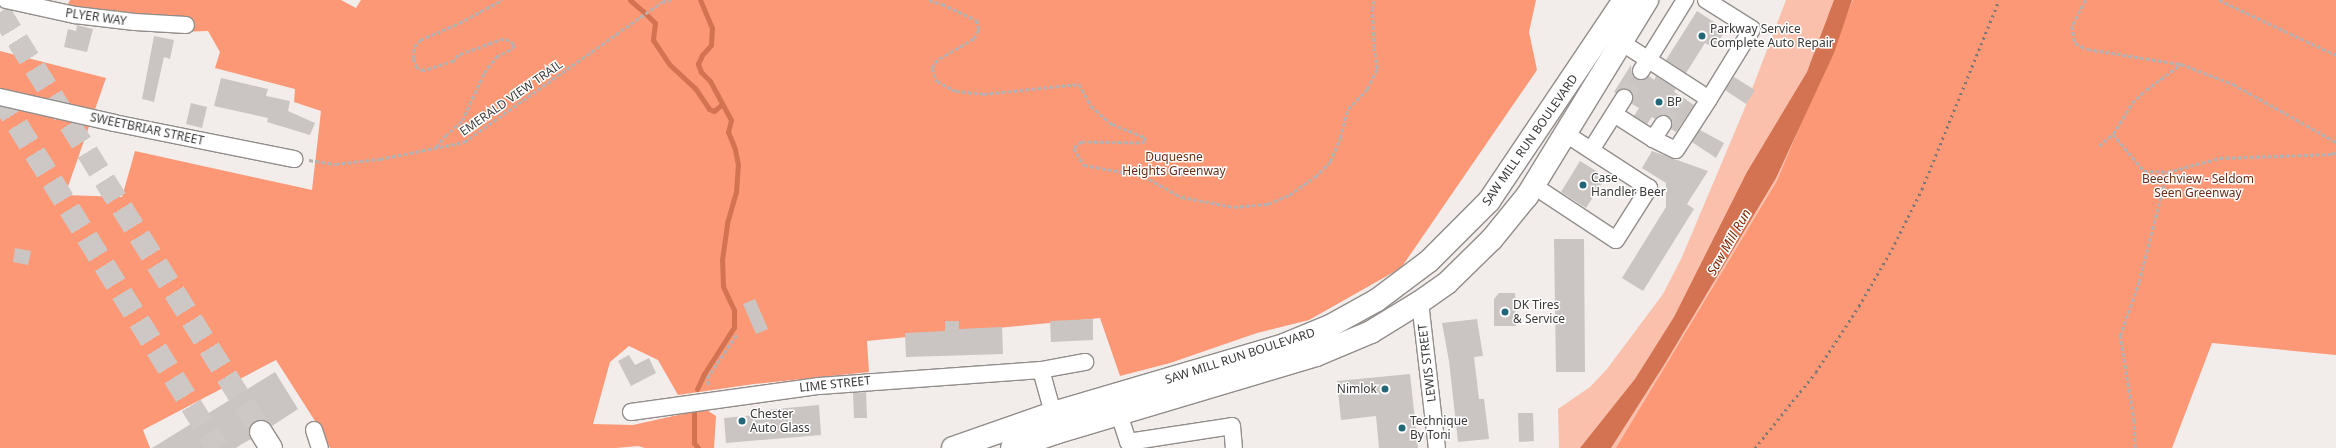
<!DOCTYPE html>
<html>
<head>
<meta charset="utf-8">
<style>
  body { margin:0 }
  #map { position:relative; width:2336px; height:448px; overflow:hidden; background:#f2ecea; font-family:"Noto Sans",sans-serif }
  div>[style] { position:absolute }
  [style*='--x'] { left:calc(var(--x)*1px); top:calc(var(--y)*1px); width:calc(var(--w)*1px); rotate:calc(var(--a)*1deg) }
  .green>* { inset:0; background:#fac0ac }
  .forest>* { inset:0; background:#fc9875 }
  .water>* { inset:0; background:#d37352 }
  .stream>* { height:5px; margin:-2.5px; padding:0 2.5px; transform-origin:2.5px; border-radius:2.5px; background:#d37352 }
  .building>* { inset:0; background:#cac5c3 }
  .minor-tunnel>* { height:16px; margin-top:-8px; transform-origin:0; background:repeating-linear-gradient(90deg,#cdc8c6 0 16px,transparent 0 24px) }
  .highway-tunnel>* { height:22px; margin-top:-11px; transform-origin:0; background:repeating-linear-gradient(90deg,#cdc8c6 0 22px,transparent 0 33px) }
  .path>* { height:2.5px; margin-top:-1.25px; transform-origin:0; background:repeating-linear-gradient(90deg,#b6b1b0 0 4px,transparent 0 6px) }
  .roads { filter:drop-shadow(1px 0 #928d8b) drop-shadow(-1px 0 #928d8b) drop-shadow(0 1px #928d8b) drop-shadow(0 -1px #928d8b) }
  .minor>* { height:16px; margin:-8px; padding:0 8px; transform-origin:8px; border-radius:8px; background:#fff }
  .highway>* { height:22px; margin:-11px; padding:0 11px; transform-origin:11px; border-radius:11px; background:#fff }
  .rail>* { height:3px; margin-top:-1.5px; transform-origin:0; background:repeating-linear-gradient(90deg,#7b7876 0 2px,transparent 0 6px) }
  .dots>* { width:11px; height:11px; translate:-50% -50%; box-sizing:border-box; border:2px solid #fff; border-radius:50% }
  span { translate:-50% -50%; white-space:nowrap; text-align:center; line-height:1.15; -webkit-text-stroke:3px #fff; paint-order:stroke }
  .street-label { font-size:12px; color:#3b3938 }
  .poi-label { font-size:12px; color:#3b3938 }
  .left { translate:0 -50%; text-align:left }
  .right { translate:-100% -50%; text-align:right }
  .park-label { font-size:12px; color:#6b2d16 }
  .water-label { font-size:13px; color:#7e2700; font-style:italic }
</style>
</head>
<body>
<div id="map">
  <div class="green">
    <div style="clip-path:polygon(1786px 0,1902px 0,1668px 448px,1559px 448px,1558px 409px,1590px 387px,1607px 369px,1663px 294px,1682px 257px,1744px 110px)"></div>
  </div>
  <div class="forest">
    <div style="clip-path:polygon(70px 0,341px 0,356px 8px,361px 0,1536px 0,1529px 32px,1537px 70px,1401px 268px,1309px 320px,1257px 333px,1170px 363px,1120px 376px,1100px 318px,867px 341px,869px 372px,754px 384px,678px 395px,658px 360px,629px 346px,610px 362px,593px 424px,633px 425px,705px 409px,716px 416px,714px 448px,645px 448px,638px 446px,616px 448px,330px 448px,324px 435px,276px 360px,143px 430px,150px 448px,0 448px,0 51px,106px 78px,65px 195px,122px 197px,135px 151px,312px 190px,321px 111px,294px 102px,295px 89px,215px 68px,220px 52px,208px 31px,177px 32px,64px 12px)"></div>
    <div style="clip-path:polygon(1853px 0,2336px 0,2336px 355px,2212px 343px,2172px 448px,1616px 448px,1777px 181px)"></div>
  </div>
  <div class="water">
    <div style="clip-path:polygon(1834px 0,1852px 0,1834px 53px,1776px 178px,1664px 365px,1611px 448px,1580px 448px,1635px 379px,1674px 317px,1747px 172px,1807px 72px)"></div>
  </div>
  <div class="stream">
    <div style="--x:630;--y:0;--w:20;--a:41"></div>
    <div style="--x:647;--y:15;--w:11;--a:45"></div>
    <div style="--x:655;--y:23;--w:17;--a:97"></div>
    <div style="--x:653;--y:40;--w:30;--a:56"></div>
    <div style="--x:670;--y:65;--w:34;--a:43"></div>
    <div style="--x:695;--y:88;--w:25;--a:56"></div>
    <div style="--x:709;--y:109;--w:5;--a:22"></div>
    <div style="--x:714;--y:111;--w:9;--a:-41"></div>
    <div style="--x:697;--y:389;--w:17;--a:-65"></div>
    <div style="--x:704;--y:374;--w:56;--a:-57.4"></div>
    <div style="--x:734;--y:327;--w:17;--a:-90"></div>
    <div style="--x:734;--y:310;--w:26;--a:-115"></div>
    <div style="--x:723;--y:286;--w:26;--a:-92"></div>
    <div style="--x:722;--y:260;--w:37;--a:-82"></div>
    <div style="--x:727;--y:223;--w:32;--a:-74"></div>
    <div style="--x:736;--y:192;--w:27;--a:-86"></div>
    <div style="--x:738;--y:165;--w:16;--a:-101"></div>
    <div style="--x:735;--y:149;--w:18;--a:-112"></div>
    <div style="--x:728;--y:132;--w:12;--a:-76"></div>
    <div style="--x:731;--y:120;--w:44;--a:-118.3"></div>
    <div style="--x:710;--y:81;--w:13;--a:-135"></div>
    <div style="--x:701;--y:72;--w:9;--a:-111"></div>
    <div style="--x:698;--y:64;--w:10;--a:-66"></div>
    <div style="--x:702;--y:55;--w:13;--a:-48"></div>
    <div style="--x:711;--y:45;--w:17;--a:-87"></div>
    <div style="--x:712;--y:28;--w:30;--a:-113"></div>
    <div style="--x:694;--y:409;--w:34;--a:90"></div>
    <div style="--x:694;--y:443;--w:6;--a:51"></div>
  </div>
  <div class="building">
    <div style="clip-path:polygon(1697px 11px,1726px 30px,1714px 48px,1705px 43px,1686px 73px,1666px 60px)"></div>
    <div style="clip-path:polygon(77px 25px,93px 29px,87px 52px,64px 47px,68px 29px,76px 31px)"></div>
    <div style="clip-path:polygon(154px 36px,174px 40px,170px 59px,164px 57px,154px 102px,142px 99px)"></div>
    <div style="clip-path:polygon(1631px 65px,1632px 75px,1636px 79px,1641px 80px,1649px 76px,1654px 80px,1656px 76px,1676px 89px,1674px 92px,1694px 105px,1676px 132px,1671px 129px,1672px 120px,1668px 116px,1659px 115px,1655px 119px,1652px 117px,1647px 124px,1634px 116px,1639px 108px,1632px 104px,1633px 98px,1629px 90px,1624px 89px,1616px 93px,1614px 92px)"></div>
    <div style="clip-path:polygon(1734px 77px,1755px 90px,1746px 104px,1725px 90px)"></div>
    <div style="clip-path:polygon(221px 78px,268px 89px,266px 96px,290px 101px,288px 111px,315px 123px,310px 135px,267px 122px,268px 118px,214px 106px)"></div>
    <div style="clip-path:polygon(191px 103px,207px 107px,202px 128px,186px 124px)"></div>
    <div style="clip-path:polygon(1700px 130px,1724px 143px,1716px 158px,1692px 142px)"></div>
    <div style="clip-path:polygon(1652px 151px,1708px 171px,1687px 204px,1694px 209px,1643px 291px,1622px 278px,1666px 207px,1666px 183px,1642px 168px)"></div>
    <div style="clip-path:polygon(1580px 161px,1606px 177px,1586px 208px,1561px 192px)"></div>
    <div style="clip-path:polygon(1554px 239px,1584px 239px,1585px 372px,1556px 372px)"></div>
    <div style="clip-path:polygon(15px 248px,31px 251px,28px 265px,13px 262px)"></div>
    <div style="clip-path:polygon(1499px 293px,1515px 293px,1516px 326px,1494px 326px,1494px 299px)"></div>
    <div style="clip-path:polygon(755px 299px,768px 329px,756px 334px,743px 304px)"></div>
    <div style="clip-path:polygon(1093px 319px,1093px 340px,1051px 342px,1050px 321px)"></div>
    <div style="clip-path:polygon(1477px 319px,1483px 356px,1474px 357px,1479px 399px,1484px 399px,1489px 439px,1458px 442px,1449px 361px,1442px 323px)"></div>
    <div style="clip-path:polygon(945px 321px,959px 321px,959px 329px,1002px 327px,1003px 354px,906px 357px,905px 333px,945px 331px)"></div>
    <div style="clip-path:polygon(629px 355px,635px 365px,649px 358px,656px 373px,631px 386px,618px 361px)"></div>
    <div style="clip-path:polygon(275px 372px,298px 409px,272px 426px,267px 421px,261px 420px,254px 422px,249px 432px,251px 439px,242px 444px,236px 448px,152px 448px)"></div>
    <div style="clip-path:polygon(1410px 374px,1418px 448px,1379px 448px,1376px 416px,1341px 420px,1337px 381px)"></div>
    <div style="clip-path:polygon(866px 392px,867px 418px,854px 418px,853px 393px)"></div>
    <div style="clip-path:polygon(819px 405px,821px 435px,726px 443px,724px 418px,766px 414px,765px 410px)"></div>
    <div style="clip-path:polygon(1518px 413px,1533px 413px,1534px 441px,1519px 442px)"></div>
  </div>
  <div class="minor-tunnel">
    <div style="--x:1624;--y:98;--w:32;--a:-58"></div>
    <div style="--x:1663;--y:124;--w:33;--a:-59"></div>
  </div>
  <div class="highway-tunnel">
    <div style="--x:0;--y:12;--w:494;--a:58.1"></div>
    <div style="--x:0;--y:97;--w:413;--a:58.2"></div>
  </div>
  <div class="path">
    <div style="--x:929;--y:0;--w:14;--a:17"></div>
    <div style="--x:942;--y:4;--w:38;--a:25"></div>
    <div style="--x:977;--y:20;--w:10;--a:79"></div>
    <div style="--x:979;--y:30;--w:10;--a:119"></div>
    <div style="--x:974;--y:39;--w:42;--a:149.7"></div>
    <div style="--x:938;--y:60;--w:10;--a:127"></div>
    <div style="--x:932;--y:68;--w:14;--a:69"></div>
    <div style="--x:937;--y:81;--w:21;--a:28"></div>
    <div style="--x:956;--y:91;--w:27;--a:6"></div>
    <div style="--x:983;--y:94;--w:97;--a:-5.9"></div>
    <div style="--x:1079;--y:84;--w:25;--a:61"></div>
    <div style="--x:1091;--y:106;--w:28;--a:41"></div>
    <div style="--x:1112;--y:124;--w:35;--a:22"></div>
    <div style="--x:1145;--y:137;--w:5;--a:90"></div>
    <div style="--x:1145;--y:142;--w:6;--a:171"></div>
    <div style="--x:1139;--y:143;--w:57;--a:-179"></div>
    <div style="--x:1082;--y:142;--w:10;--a:143"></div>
    <div style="--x:1074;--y:148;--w:20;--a:60"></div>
    <div style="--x:1084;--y:165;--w:61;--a:10.4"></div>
    <div style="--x:1144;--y:176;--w:43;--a:29.6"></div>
    <div style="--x:1181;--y:197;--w:54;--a:10.7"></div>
    <div style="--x:1234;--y:207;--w:34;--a:-5"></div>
    <div style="--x:1268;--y:204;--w:23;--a:-23"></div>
    <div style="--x:1289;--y:195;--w:32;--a:-35"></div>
    <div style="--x:1315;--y:177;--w:21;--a:-45"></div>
    <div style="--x:1330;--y:162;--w:26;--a:-67"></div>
    <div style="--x:1340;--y:138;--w:30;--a:-75"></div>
    <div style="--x:1348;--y:109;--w:28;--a:-46"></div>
    <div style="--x:1367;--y:89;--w:22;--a:-63"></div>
    <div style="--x:1377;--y:69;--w:21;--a:-98"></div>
    <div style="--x:1374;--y:48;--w:38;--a:-93"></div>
    <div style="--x:1372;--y:10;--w:10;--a:-79"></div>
    <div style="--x:2086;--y:0;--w:30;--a:118"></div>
    <div style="--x:2072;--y:26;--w:17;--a:80"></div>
    <div style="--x:2075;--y:43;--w:13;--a:27"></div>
    <div style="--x:2087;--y:49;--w:94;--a:9.2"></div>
    <div style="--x:2219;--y:0;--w:129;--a:25.2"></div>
    <div style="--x:2113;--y:134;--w:48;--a:50"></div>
    <div style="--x:2144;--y:171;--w:23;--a:2"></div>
    <div style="--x:2099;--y:146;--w:18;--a:-41"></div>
    <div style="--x:2113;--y:134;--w:36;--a:-58"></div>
    <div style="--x:2132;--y:103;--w:19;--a:-43"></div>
    <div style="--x:2146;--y:90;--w:44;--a:-36.6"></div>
    <div style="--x:2181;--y:64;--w:56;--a:21"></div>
    <div style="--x:2233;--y:84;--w:118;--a:29.4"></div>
    <div style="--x:436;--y:147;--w:14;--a:-51"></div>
    <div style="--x:445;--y:136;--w:23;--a:-41"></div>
    <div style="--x:462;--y:121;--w:53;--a:-65.4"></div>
    <div style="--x:484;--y:73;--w:20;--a:-53"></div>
    <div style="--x:496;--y:57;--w:19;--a:-28"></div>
    <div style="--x:513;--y:48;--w:4;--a:-76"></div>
    <div style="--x:514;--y:44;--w:11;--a:-153"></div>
    <div style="--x:504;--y:39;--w:13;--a:162"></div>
    <div style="--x:492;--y:43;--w:35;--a:160"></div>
    <div style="--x:459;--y:55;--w:8;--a:130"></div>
    <div style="--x:454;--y:61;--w:32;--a:162"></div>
    <div style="--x:424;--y:71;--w:8;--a:-157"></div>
    <div style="--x:417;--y:68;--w:10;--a:-114"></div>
    <div style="--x:413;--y:59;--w:12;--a:-85"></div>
    <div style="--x:414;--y:47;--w:9;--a:-49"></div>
    <div style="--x:420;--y:40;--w:43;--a:-23.6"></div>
    <div style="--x:459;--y:23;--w:49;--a:-28.1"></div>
    <div style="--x:309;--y:160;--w:26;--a:9"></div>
    <div style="--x:335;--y:164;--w:45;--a:-6.3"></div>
    <div style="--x:380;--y:159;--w:86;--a:-11.4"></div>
    <div style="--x:464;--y:142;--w:242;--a:-35.3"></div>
    <div style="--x:662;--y:2;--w:9;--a:-13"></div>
    <div style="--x:708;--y:385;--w:7;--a:-98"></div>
    <div style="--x:707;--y:378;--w:53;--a:-55.7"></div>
    <div style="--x:2135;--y:448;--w:26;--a:-92"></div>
    <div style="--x:2134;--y:422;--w:87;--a:-99.2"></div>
    <div style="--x:2120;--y:336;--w:57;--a:-70.6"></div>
    <div style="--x:2139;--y:282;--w:114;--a:-75.7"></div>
    <div style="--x:2167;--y:172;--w:55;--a:-14.8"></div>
    <div style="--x:2220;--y:158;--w:112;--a:-2"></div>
    <div style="--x:2332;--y:154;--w:4;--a:-27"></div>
  </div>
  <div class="roads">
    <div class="minor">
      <div style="--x:6;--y:0;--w:71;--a:12.3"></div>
      <div style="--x:75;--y:15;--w:60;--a:6.7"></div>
      <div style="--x:135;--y:22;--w:51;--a:3.4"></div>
      <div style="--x:1706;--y:0;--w:54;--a:32.2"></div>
      <div style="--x:1752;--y:29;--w:82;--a:121.6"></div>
      <div style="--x:1641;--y:71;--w:84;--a:-58.2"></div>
      <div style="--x:0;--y:97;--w:117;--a:12.8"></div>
      <div style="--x:114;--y:123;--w:184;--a:11.3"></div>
      <div style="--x:1614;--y:114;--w:46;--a:32.7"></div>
      <div style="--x:1653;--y:139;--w:25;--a:26"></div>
      <div style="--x:1676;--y:150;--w:61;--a:-57.1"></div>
      <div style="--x:1709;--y:99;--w:105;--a:-147.1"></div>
      <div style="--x:1653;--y:139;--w:18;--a:-56"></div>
      <div style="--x:1591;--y:150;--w:62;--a:-57.6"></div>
      <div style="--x:1534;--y:186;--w:98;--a:33.4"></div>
      <div style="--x:1616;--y:240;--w:62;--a:-57.6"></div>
      <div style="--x:1649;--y:188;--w:99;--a:-147"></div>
      <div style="--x:1420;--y:302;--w:147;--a:83.4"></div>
      <div style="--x:1041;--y:370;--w:45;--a:74.4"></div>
      <div style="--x:631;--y:412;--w:190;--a:-7.9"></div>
      <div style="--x:819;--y:386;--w:223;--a:-4.1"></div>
      <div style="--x:1041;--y:370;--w:45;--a:-10.3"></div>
      <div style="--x:1119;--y:414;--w:29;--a:72"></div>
      <div style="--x:1128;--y:442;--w:105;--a:-8.7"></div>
      <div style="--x:1232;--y:426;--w:22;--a:85"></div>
      <div style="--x:314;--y:430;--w:19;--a:72"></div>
    </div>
    <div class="highway">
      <div style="--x:261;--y:432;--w:19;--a:58"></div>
      <div style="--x:953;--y:448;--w:106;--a:-19.3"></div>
      <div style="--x:1053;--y:413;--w:241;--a:-16.4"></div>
      <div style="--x:1284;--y:345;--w:50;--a:-22.4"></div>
      <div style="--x:1330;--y:326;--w:54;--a:-29"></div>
      <div style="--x:1377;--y:300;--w:65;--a:-36.9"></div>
      <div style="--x:1429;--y:261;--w:85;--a:-45"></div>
      <div style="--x:1489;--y:201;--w:242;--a:-56.1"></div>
      <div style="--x:1012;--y:448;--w:46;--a:-19.2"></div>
      <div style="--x:1055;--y:433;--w:272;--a:-16.6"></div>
      <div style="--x:1316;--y:355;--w:60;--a:-22.7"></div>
      <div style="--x:1371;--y:332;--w:57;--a:-31.5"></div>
      <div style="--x:1420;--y:302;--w:33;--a:-35"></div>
      <div style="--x:1447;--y:283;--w:63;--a:-44.4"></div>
      <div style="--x:1492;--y:239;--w:55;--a:-50.9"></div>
      <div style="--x:1527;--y:196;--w:230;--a:-58.5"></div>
    </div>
  </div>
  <div class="rail">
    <div style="--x:1755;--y:448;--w:97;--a:-51.2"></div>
    <div style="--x:1816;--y:372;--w:79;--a:-56.9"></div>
    <div style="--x:1859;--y:306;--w:66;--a:-59.9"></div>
    <div style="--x:1892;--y:249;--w:67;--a:-63.4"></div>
    <div style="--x:1922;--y:189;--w:204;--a:-67.8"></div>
  </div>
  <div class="dots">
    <div style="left:1702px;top:36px;background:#236678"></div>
    <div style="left:1659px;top:102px;background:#236678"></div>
    <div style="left:1583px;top:185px;background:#236678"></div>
    <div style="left:1505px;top:312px;background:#236678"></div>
    <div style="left:1385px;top:389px;background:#236678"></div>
    <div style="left:742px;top:421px;background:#236678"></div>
    <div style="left:1402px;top:428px;background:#236678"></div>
  </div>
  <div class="street-label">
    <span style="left:96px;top:17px;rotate:8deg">PLYER WAY</span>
    <span style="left:511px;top:98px;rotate:-35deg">EMERALD VIEW TRAIL</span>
    <span style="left:147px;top:129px;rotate:12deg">SWEETBRIAR STREET</span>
    <span style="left:1530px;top:140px;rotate:-55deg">SAW MILL RUN BOULEVARD</span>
    <span style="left:1240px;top:356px;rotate:-18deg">SAW MILL RUN BOULEVARD</span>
    <span style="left:1427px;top:363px;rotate:-97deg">LEWIS STREET</span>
    <span style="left:835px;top:384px;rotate:-6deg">LIME STREET</span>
  </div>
  <div class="poi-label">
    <span class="left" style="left:1710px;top:36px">Parkway Service<br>Complete Auto Repair</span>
    <span class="left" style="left:1667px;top:102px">BP</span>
    <span class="left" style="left:1591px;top:185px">Case<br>Handler Beer</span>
    <span class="left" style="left:1513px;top:312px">DK Tires<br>&amp; Service</span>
    <span class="right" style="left:1377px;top:389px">Nimlok</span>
    <span class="left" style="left:750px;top:421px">Chester<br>Auto Glass</span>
    <span class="left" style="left:1410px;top:428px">Technique<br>By Toni</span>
  </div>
  <div class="park-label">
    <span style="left:1174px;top:164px">Duquesne<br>Heights Greenway</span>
    <span style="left:2198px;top:186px">Beechview - Seldom<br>Seen Greenway</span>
  </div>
  <div class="water-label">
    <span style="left:1729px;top:242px;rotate:-60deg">Saw Mill Run</span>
  </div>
</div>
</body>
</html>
